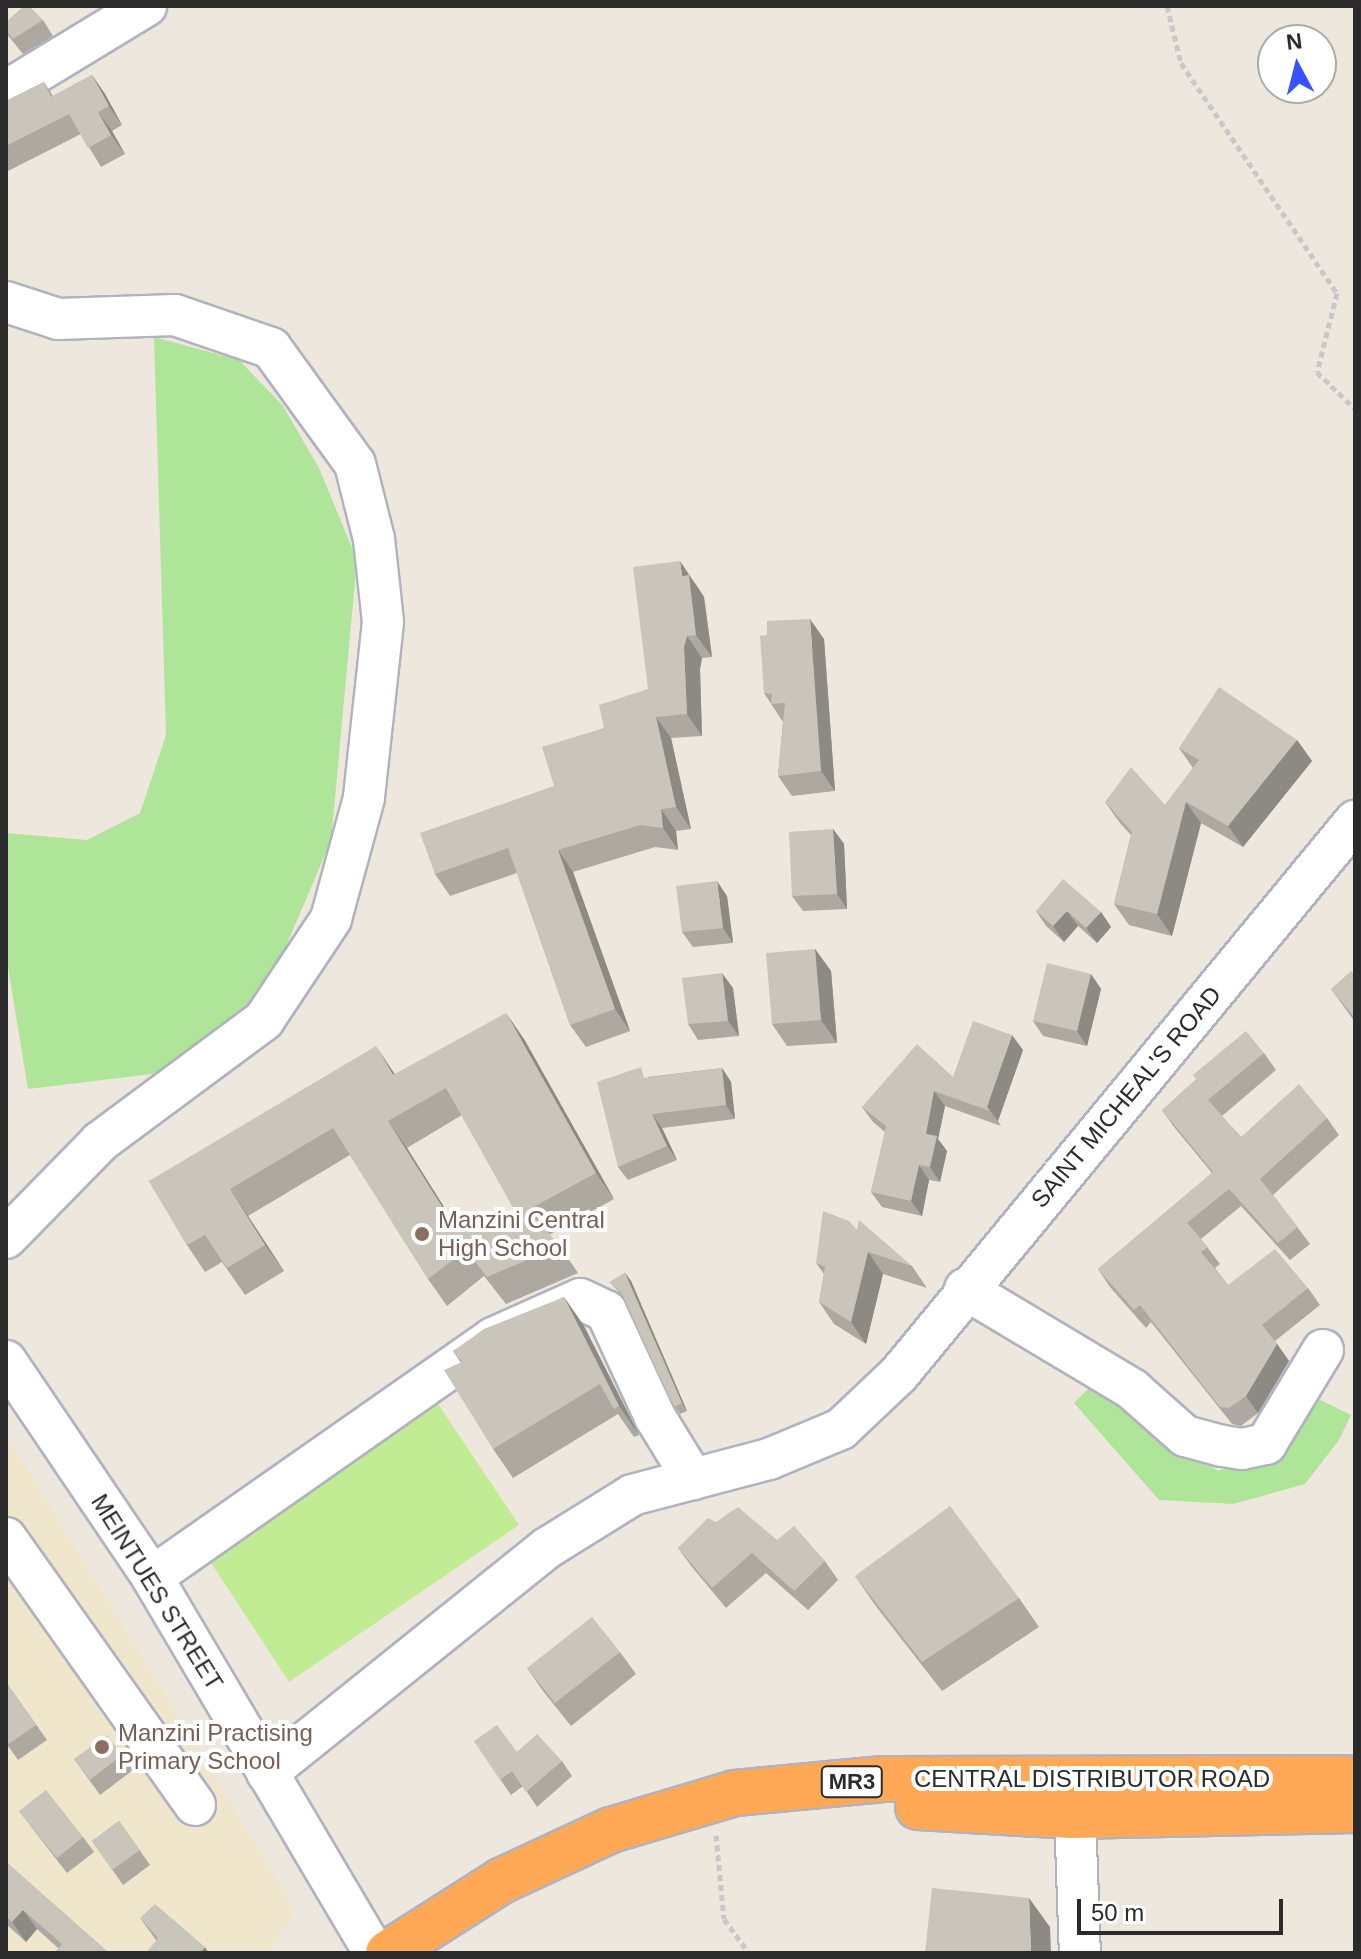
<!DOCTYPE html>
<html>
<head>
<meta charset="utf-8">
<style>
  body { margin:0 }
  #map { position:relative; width:1361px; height:1959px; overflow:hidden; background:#ede7dd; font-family:Arial,sans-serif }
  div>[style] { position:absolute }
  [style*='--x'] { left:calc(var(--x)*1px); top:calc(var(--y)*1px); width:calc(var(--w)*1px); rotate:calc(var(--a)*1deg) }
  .education>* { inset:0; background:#efe6cc }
  .green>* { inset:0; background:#aee598 }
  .pitch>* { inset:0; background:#c2ec93 }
  .path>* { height:5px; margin-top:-2.5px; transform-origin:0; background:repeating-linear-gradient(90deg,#c8c8c8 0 6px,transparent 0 10px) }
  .roads { filter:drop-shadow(2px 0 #b1b2bf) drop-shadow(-2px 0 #b1b2bf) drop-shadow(0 2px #b1b2bf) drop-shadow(0 -2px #b1b2bf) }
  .minor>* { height:40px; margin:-20px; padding:0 20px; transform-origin:20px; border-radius:20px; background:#fff }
  .highway>* { height:44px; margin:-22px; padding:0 22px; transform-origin:22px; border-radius:22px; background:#ffa956 }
  .wall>* { inset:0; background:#ada9a1 }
  .shaded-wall>* { inset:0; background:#8d8a83 }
  .building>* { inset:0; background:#c9c5bb }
  .dots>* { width:22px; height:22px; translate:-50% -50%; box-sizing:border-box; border:4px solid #fff; border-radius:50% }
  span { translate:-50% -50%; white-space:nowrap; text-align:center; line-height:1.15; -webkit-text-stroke:8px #fff; paint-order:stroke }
  .shield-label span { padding:2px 6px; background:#fff; border:2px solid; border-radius:6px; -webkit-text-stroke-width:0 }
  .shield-label { font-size:22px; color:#2b2b2b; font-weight:700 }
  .street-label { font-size:24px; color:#2b2b2b }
  .education-label { font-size:24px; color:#785e54 }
  .left { translate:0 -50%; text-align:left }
  .frame { position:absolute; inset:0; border:8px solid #2b2b2b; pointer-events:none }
  .north { position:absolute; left:1257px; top:24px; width:80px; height:80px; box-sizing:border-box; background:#fff; border:2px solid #aaa; border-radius:50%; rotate:353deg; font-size:22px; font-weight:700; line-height:32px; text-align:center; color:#2b2b2b }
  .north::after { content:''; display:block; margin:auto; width:28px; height:36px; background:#3952fe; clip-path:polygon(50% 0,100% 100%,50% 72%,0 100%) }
  .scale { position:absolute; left:1077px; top:1899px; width:206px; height:36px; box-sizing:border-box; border:4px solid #2b2b2b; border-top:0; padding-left:10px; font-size:24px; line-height:28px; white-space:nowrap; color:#2b2b2b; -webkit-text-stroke:6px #fff; paint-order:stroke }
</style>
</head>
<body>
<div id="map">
  <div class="education">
    <div style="clip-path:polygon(6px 1433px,296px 1910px,270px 1953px,6px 1953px)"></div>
  </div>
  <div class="green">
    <div style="clip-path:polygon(154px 337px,239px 360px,283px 406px,319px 468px,357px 560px,331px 841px,271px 981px,177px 1071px,28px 1089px,6px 955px,6px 833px,87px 840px,140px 813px,166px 735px)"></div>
    <div style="clip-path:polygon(1093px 1384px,1218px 1471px,1248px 1462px,1316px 1398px,1351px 1415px,1339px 1440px,1305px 1484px,1233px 1504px,1159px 1500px,1074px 1403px)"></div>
  </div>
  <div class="pitch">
    <div style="clip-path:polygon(434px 1398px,519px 1525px,289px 1682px,204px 1552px)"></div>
  </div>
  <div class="path">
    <div style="--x:1167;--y:6;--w:59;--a:76.2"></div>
    <div style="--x:1181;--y:63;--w:278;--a:55.9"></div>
    <div style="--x:1337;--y:293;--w:81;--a:104.2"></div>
    <div style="--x:1317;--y:372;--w:53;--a:44.2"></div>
    <div style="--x:716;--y:1835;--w:84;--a:84.6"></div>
    <div style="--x:724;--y:1919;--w:42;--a:53.7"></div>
  </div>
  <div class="roads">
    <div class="minor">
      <div style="--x:6;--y:91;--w:164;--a:-31.3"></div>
      <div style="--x:6;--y:302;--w:55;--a:18.1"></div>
      <div style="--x:58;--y:319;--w:117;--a:-2"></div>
      <div style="--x:175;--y:315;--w:102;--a:19"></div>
      <div style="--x:271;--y:348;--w:143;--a:54.1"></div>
      <div style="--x:355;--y:464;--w:77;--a:75.8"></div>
      <div style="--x:374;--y:539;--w:83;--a:83.8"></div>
      <div style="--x:383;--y:622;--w:177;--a:96.2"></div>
      <div style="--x:364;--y:798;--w:125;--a:105.3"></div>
      <div style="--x:331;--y:919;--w:121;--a:123.6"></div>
      <div style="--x:264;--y:1020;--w:204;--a:143.4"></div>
      <div style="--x:100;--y:1142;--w:134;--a:134.4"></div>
      <div style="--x:965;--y:1289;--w:195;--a:30.9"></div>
      <div style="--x:1132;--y:1389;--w:71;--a:41.6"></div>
      <div style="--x:1185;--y:1436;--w:39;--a:15"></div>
      <div style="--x:1223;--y:1446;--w:19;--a:9"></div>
      <div style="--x:1242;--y:1449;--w:25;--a:-12"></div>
      <div style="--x:1266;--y:1444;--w:110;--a:-58.8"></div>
      <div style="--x:6;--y:1361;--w:261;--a:55.9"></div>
      <div style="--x:152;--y:1577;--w:437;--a:59.4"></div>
      <div style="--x:6;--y:1538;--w:327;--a:54.7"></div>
      <div style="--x:152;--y:1577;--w:416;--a:-35"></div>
      <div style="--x:493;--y:1338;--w:95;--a:-24.1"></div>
      <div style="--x:580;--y:1299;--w:29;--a:25"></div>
      <div style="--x:606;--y:1311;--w:117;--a:65.2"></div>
      <div style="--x:655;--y:1417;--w:73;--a:58.5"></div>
      <div style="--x:267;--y:1773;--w:359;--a:-38.8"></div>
      <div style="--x:547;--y:1548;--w:100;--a:-31.9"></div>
      <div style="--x:632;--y:1495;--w:142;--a:-14.7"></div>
      <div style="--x:769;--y:1459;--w:78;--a:-22.6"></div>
      <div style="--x:841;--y:1429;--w:80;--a:-43.5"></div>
      <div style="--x:899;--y:1374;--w:717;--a:-50.49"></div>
      <div style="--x:1074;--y:1785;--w:168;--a:88"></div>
    </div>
    <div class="highway">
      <div style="--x:918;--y:1807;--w:155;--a:3.3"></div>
      <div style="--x:1073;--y:1816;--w:282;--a:-1.2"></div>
      <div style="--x:388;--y:1953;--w:134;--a:-32.5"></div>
      <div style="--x:501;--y:1881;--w:121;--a:-24.9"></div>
      <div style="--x:611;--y:1830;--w:129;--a:-16.6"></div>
      <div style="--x:735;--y:1793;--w:149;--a:-5.4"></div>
      <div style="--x:883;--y:1779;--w:472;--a:-0.1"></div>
    </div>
  </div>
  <div class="wall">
    <div style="clip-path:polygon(43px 20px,53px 36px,23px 54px,6px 33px,6px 22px)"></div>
    <div style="clip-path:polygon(92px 75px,105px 94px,122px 125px,112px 131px,125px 154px,101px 167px,81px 134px,6px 172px,6px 101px,44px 82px,53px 96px)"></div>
    <div style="clip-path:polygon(695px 583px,704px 597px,712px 657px,702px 658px,700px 669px,702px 736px,671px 738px,691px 829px,676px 831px,678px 850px,655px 847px,573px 872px,630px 1031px,586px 1047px,570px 1025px,517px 873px,450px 896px,435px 874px,554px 786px,604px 728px,648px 689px)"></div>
    <div style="clip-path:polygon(824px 639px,835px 791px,792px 796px,778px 776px,783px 722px,764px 693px)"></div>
    <div style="clip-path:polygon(1297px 740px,1312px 761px,1243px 847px,1201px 823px,1172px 936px,1129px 925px,1114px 904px,1131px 835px,1120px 823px,1105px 802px,1165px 805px,1193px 768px,1179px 748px)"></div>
    <div style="clip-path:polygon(833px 829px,844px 844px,847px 909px,803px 911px,792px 896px)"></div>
    <div style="clip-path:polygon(727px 896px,733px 943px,693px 947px,682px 932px)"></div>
    <div style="clip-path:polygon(1036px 911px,1101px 912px,1111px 927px,1097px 943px,1078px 926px,1064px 942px,1046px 926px)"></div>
    <div style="clip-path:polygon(815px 949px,831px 971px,837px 1043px,787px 1046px,772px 1024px)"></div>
    <div style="clip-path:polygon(1091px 974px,1101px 989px,1087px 1046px,1043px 1036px,1033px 1021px)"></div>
    <div style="clip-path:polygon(1355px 976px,1355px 1022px,1331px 989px)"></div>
    <div style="clip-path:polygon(733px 988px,739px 1036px,698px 1040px,688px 1024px)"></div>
    <div style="clip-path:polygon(evenodd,524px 1039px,614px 1199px,549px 1235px,560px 1246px,578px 1273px,506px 1304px,484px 1276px,447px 1306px,428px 1279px,350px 1155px,248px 1216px,284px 1271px,245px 1295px,222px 1262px,205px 1272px,187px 1245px,149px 1181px,395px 1074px,524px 1039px,462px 1115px,515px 1211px,459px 1231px,407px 1148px,462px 1115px)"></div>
    <div style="clip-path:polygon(1023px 1050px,998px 1121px,1001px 1126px,945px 1106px,938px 1139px,947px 1151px,940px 1182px,929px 1180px,922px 1216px,882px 1207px,871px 1192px,885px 1132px,873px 1122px,862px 1107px,953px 1077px)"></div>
    <div style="clip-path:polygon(1264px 1053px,1276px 1070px,1222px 1116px,1241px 1137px,1327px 1118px,1339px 1135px,1273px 1195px,1310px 1244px,1290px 1260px,1241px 1206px,1201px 1239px,1220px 1264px,1215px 1268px,1228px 1285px,1308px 1288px,1320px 1305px,1275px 1341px,1289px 1361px,1258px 1413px,1241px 1426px,1232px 1424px,1151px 1322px,1146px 1328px,1110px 1287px,1098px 1269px,1212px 1173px,1174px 1127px,1162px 1110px)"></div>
    <div style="clip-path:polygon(722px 1068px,731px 1082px,735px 1119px,662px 1128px,677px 1160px,628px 1180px,618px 1167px,648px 1077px)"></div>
    <div style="clip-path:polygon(857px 1230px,912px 1266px,927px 1288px,883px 1274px,866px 1344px,834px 1324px,819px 1302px,824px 1274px,816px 1263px)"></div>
    <div style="clip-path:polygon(625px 1273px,631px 1281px,687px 1411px,680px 1414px,670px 1399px,624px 1298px,610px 1282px)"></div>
    <div style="clip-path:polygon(564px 1297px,584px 1326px,639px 1435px,634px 1437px,618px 1414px,513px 1478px,493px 1449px,461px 1363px,453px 1351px)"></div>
    <div style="clip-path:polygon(716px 1522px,777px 1540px,825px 1561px,838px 1580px,808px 1610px,766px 1573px,726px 1608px,692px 1567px,678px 1548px)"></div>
    <div style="clip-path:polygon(855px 1576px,1019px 1598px,1039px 1627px,942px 1691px,875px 1605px)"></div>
    <div style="clip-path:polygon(620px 1652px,636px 1674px,571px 1726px,543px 1691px,527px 1668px)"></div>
    <div style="clip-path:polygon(6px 1682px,47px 1740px,18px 1760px,6px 1743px)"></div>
    <div style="clip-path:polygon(474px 1741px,517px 1752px,562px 1761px,572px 1776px,537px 1807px,523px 1786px,511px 1795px)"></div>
    <div style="clip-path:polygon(122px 1755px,133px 1770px,100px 1795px,74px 1759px)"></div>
    <div style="clip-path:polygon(19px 1811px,83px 1837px,94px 1852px,67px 1873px)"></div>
    <div style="clip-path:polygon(119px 1821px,150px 1865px,123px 1885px,92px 1841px)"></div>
    <div style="clip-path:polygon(6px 1862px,109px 1953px,58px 1948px,37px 1929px,26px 1942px,6px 1924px)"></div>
    <div style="clip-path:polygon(140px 1918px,209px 1953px,156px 1940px)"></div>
  </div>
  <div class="shaded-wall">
    <div style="clip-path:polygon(92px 75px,105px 94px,122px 125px,109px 106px)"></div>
    <div style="clip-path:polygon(98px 112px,112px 131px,125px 154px,111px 135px)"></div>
    <div style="clip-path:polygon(680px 561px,704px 597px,712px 657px,696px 635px,682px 576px)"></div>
    <div style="clip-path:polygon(810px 619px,824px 639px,835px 791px,821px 771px)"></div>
    <div style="clip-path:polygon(687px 636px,702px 658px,700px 669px,702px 736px,687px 714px,684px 647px)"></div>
    <div style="clip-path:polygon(656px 717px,671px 738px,691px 829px,676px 807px)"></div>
    <div style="clip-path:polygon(1297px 740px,1312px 761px,1243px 847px,1228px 826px)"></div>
    <div style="clip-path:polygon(1186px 802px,1201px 823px,1172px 936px,1157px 914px)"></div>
    <div style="clip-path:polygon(661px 809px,676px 831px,678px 850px,663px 828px)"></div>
    <div style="clip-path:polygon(833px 829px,844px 844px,847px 909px,837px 894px)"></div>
    <div style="clip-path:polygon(558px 850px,573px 872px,630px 1031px,615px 1009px)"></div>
    <div style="clip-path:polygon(717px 881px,727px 896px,733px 943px,723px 928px)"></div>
    <div style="clip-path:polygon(1067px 911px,1078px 926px,1064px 942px,1053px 926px)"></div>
    <div style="clip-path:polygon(1101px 912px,1111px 927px,1097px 943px,1086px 928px)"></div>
    <div style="clip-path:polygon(815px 949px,831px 971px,837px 1043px,821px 1020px)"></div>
    <div style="clip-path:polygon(722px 973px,733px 988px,739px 1036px,728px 1021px)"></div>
    <div style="clip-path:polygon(1091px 974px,1101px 989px,1087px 1046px,1077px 1031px)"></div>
    <div style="clip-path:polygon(506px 1013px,524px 1039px,614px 1199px,596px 1173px)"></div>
    <div style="clip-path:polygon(1012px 1035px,1023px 1050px,998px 1121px,987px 1107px)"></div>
    <div style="clip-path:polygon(376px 1046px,394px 1073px,411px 1102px,393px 1075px)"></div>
    <div style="clip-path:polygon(722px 1068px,731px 1082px,735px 1119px,726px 1105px)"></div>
    <div style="clip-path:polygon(934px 1091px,945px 1106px,938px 1139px,947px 1151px,940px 1182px,930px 1167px,926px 1134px)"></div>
    <div style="clip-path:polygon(652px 1114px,662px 1128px,677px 1160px,667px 1146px)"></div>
    <div style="clip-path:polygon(388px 1121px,407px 1148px,476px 1258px,458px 1232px)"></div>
    <div style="clip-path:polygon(919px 1165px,929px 1180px,922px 1216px,911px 1201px)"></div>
    <div style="clip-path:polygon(230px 1189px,248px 1216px,284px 1271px,265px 1245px)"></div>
    <div style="clip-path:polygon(868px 1252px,883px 1274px,866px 1344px,851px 1322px)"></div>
    <div style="clip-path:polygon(625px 1273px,631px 1281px,687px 1411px,682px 1403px)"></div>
    <div style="clip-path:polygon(564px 1297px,584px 1326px,639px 1435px,619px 1406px)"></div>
    <div style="clip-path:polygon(1277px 1344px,1289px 1361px,1258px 1413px,1246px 1396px)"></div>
    <div style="clip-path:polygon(1029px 1898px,1050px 1927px,1051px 1953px,1031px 1953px)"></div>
    <div style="clip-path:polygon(23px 1910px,37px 1929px,26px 1942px,12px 1922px)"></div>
    <div style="clip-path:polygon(205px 1947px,209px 1953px,200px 1953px)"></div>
  </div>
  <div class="building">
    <div style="clip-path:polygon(24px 6px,29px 6px,43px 20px,13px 39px,6px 31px,6px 22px)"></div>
    <div style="clip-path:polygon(92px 75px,109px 106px,98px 112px,111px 135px,88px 148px,69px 114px,6px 146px,6px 101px,44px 82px,51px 97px)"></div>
    <div style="clip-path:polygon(680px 561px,682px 576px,689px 575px,696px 635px,687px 636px,684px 647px,687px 714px,656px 717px,676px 807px,661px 809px,663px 828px,640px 825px,558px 850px,615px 1009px,570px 1025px,508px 848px,435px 874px,420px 833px,554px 786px,542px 747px,604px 728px,599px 705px,648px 689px,633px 567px)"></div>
    <div style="clip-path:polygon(810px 619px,821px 771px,778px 776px,785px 703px,771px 704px,772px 694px,764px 693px,760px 636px,767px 635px,767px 621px)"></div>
    <div style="clip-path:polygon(1219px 687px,1297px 740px,1228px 826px,1186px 802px,1157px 914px,1114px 904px,1132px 832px,1105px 802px,1131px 767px,1165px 805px,1199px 760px,1179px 748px)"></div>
    <div style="clip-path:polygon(833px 829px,837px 894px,792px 896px,789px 832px)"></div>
    <div style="clip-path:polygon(1063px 879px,1101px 912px,1086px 928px,1067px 911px,1053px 926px,1036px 911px)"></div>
    <div style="clip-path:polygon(717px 881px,723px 928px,682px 932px,676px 886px)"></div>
    <div style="clip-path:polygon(815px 949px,821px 1020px,772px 1024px,766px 953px)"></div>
    <div style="clip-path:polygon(1047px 963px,1091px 974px,1077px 1031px,1033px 1021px)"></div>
    <div style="clip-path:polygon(1351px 971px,1355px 976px,1355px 1018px,1331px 989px)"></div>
    <div style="clip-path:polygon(722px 973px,728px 1021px,688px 1024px,682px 978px)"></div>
    <div style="clip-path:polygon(evenodd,506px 1013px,596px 1173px,528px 1210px,560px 1246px,487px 1277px,466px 1250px,428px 1279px,333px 1128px,230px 1189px,265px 1245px,227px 1268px,205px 1235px,187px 1245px,149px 1181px,376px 1046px,393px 1075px,506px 1013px,446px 1088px,515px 1211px,458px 1232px,388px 1121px,446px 1088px)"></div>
    <div style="clip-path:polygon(973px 1021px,1012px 1035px,987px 1107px,990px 1111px,934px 1091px,926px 1134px,937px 1136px,930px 1167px,919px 1165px,911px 1201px,871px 1192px,886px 1126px,862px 1107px,917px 1044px,953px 1077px)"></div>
    <div style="clip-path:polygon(1246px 1031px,1264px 1053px,1208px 1100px,1241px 1137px,1299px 1084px,1327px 1118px,1260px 1179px,1298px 1227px,1278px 1243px,1229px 1189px,1187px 1223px,1208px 1247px,1201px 1252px,1228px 1285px,1275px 1249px,1308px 1288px,1262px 1325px,1277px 1344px,1246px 1396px,1229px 1408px,1220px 1407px,1140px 1305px,1134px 1310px,1098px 1269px,1213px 1172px,1162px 1110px,1196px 1079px,1193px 1075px)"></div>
    <div style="clip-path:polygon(641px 1067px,644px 1078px,722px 1068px,726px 1105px,652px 1114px,667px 1146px,618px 1167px,597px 1082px)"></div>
    <div style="clip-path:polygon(823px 1211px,849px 1221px,857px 1230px,859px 1220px,912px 1266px,868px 1252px,851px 1322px,819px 1302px,825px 1267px,816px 1263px)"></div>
    <div style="clip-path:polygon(625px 1273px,682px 1403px,675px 1407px,670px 1399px,622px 1294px,610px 1282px)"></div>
    <div style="clip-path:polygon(564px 1297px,619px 1406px,614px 1409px,600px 1384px,493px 1449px,444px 1370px,462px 1362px,453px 1351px,484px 1329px)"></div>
    <div style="clip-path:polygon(950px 1506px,1019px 1598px,922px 1662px,855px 1576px)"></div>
    <div style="clip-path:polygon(738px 1507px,777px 1540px,794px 1526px,825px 1561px,794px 1591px,752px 1553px,712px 1588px,678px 1548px,708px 1518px,716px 1522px)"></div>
    <div style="clip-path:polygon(592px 1617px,620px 1652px,555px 1703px,527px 1668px)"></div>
    <div style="clip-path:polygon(6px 1682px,36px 1725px,7px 1745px,6px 1743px)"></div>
    <div style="clip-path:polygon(497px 1725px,517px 1752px,537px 1734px,562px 1761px,526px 1792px,512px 1771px,500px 1780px,474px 1741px)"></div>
    <div style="clip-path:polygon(107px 1735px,122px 1755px,90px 1780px,74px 1759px)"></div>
    <div style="clip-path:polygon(46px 1790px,83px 1837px,57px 1858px,19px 1811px)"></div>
    <div style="clip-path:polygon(119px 1821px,140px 1850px,112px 1870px,92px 1841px)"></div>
    <div style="clip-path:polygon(6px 1862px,109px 1953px,54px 1953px,62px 1944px,23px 1910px,12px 1922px,6px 1917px)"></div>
    <div style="clip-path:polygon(932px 1888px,1029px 1898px,1031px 1953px,925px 1953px)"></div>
    <div style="clip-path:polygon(155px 1904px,205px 1947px,200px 1953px,146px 1953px,158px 1938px,140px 1918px)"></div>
  </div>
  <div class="dots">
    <div style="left:422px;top:1234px;background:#8d6e63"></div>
    <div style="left:102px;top:1747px;background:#8d6e63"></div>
  </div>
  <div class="shield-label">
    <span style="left:852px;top:1782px">MR3</span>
  </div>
  <div class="street-label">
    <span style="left:1126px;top:1097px;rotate:-50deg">SAINT MICHEAL'S ROAD</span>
    <span style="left:157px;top:1592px;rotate:58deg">MEINTUES STREET</span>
    <span style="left:1092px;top:1779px">CENTRAL DISTRIBUTOR ROAD</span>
  </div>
  <div class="education-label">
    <span class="left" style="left:438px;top:1234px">Manzini Central<br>High School</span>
    <span class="left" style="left:118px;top:1747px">Manzini Practising<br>Primary School</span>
  </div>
  <div class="frame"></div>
  <div class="north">N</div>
  <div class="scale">50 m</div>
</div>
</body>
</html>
